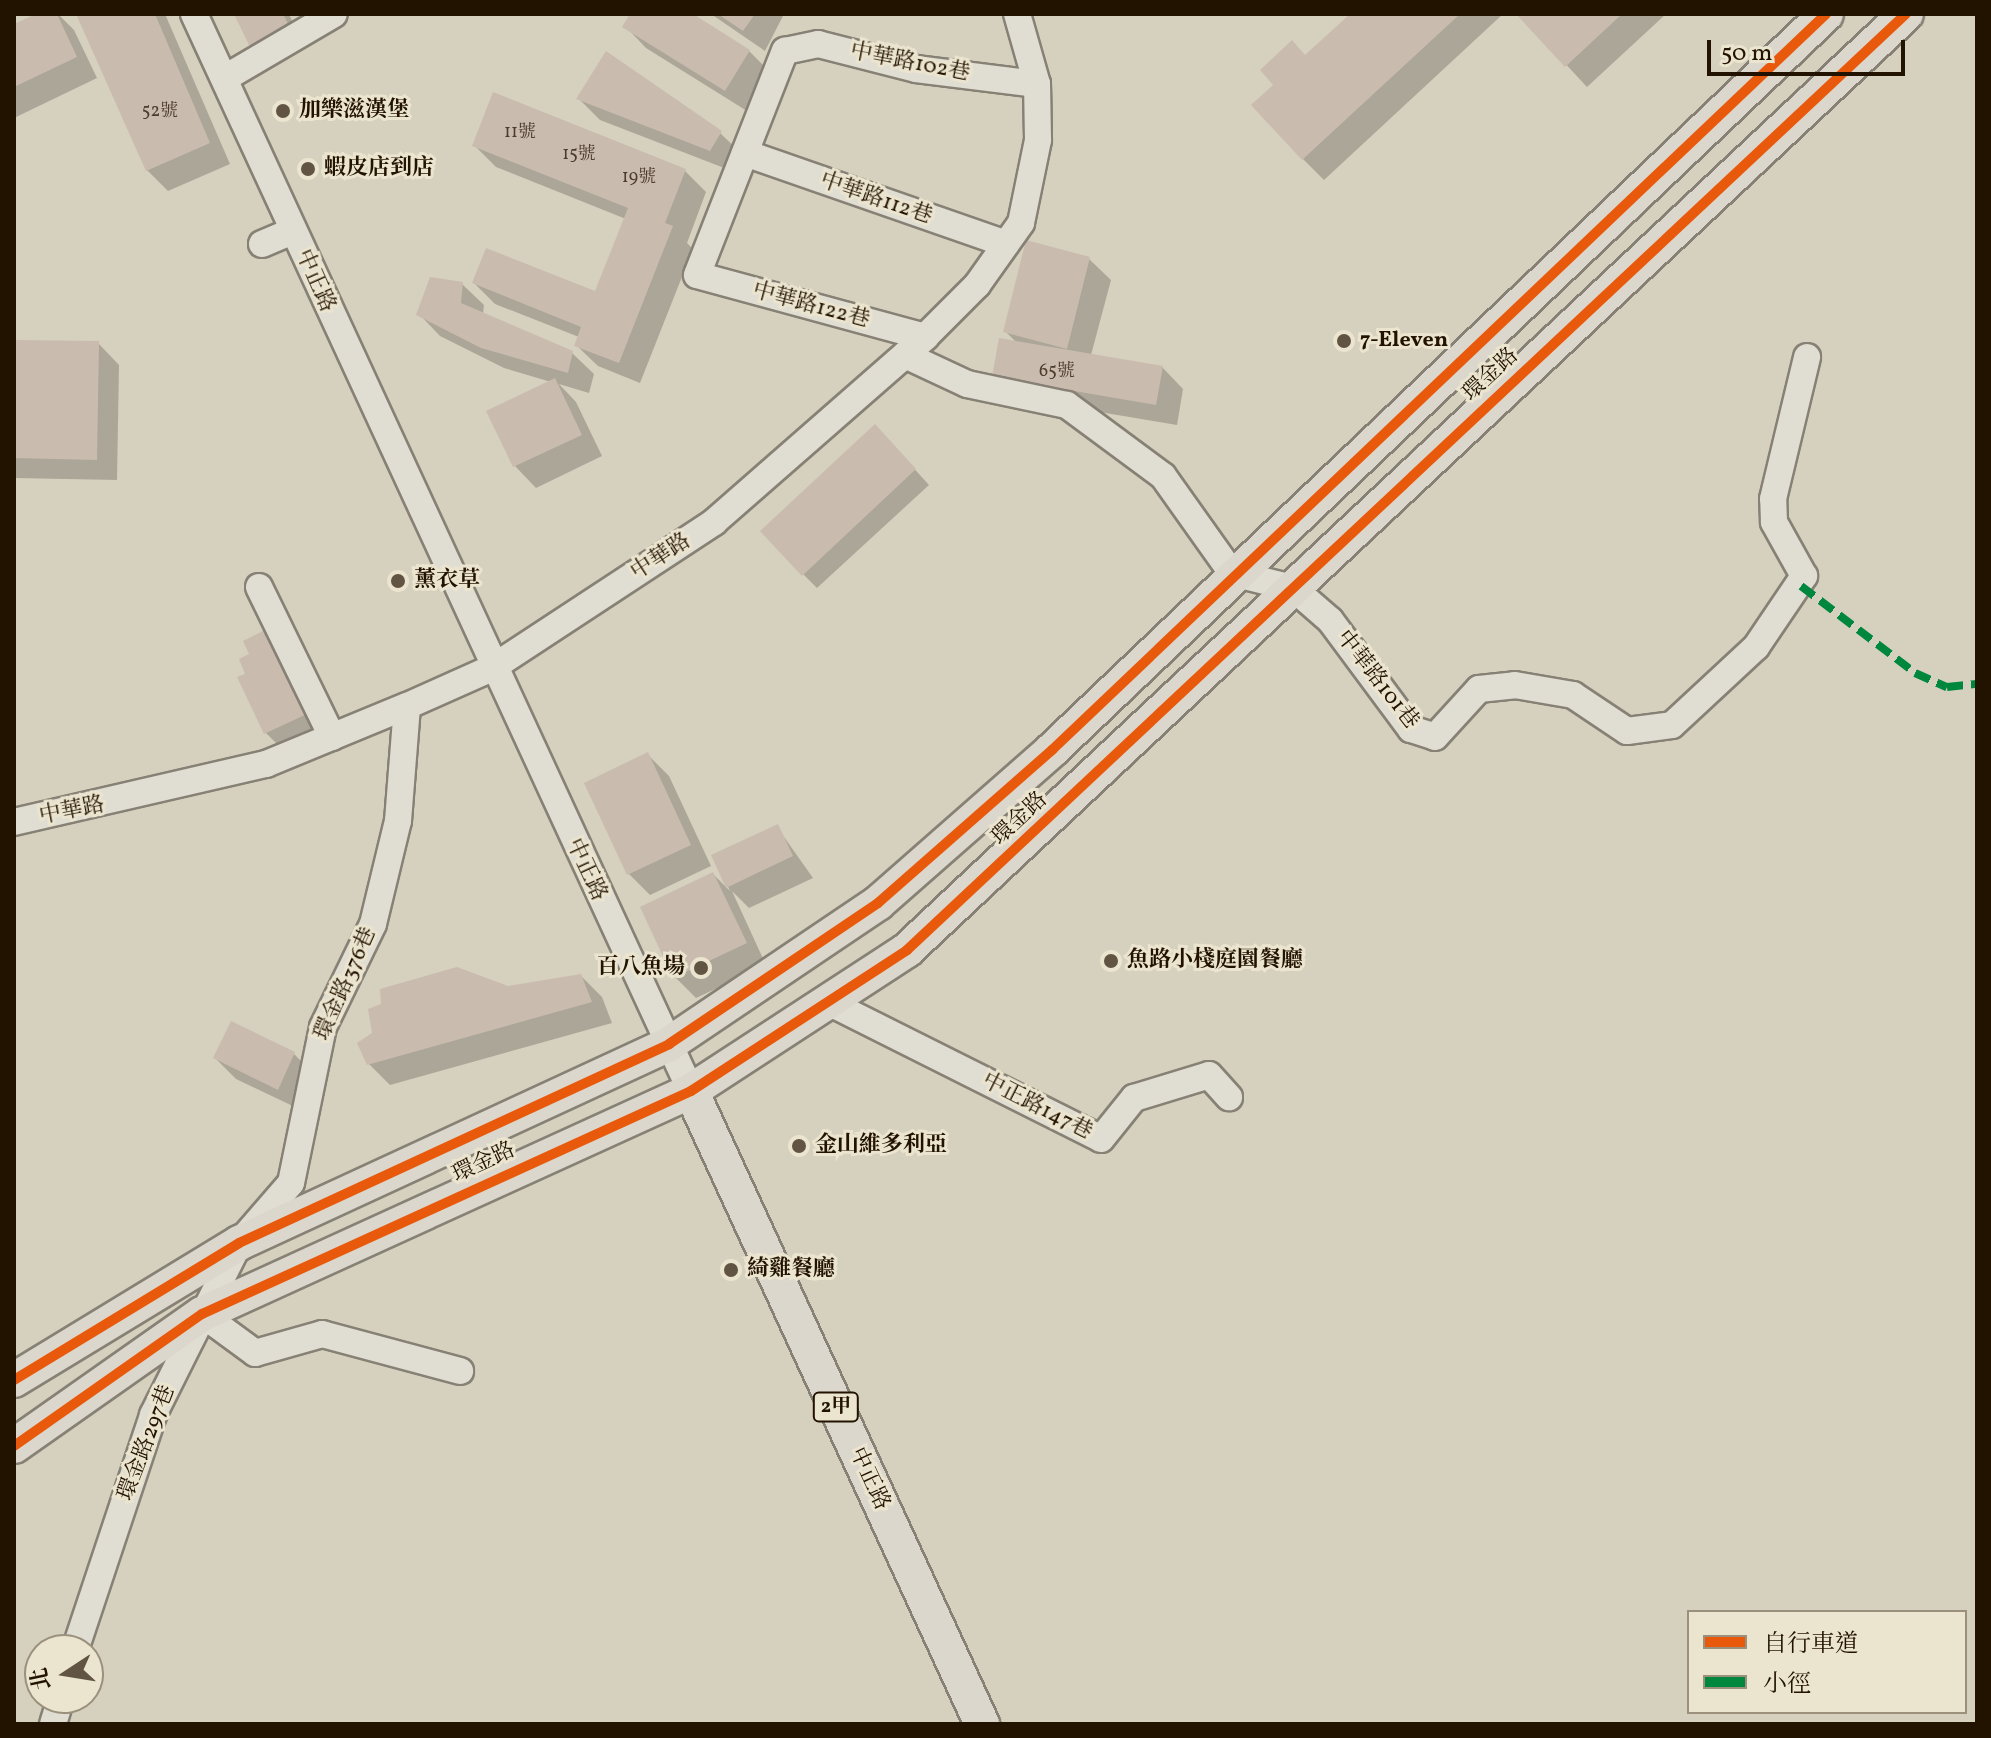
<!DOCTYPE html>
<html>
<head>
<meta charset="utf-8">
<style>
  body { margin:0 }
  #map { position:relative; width:1991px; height:1738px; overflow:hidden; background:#d6d0be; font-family:Vollkorn,"Noto Serif TC",serif }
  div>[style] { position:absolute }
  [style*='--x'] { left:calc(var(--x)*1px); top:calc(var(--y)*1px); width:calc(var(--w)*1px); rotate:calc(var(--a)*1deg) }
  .shadow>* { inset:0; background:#0003 }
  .building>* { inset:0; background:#cabbaf }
  .roads { filter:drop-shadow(2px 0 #878175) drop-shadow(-2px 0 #878175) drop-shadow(0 2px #878175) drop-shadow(0 -2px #878175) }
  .minor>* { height:26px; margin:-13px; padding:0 13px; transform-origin:13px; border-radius:13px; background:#e0ddd3 }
  .major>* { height:34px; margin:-17px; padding:0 17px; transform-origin:17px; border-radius:17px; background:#dbd7cc }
  .quiet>* { height:8px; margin-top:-4px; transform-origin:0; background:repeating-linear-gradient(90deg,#00873e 0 16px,transparent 0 24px) }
  .cycleway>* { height:10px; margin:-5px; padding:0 5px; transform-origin:5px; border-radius:5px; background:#e8590c }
  .dots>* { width:22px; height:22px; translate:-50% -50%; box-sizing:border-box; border:4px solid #ebe4ce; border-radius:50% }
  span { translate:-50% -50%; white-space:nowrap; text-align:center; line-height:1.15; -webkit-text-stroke:6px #ebe4ce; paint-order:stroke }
  .number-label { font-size:18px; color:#4c3c2c }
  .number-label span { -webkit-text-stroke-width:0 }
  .shield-label span { padding:2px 6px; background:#ebe4ce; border:2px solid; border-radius:6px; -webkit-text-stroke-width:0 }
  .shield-label { font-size:20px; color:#221200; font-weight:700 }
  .street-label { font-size:22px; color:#221200 }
  .poi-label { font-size:22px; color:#221200; font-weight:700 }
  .left { translate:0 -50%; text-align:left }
  .right { translate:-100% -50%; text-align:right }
  .frame { position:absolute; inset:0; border:16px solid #221200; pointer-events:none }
  .legend { position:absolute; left:1687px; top:1610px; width:280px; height:104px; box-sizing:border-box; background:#ebe4ce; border:2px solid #9b907c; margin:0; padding:10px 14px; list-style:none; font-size:24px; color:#221200 }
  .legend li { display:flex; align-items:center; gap:16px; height:40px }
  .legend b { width:40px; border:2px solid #9b907c }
  .north { position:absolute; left:24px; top:1634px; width:80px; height:80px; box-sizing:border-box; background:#ebe4ce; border:2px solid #9b907c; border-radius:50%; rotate:258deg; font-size:22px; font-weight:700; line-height:32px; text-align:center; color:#221200 }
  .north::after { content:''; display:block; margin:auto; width:28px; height:36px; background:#615442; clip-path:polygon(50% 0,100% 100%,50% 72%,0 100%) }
  .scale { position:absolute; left:1707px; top:40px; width:198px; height:36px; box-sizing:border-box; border:4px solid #221200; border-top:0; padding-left:10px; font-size:24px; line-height:28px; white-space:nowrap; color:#221200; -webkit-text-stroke:6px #ebe4ce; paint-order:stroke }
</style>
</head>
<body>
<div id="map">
  <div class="shadow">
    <div style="clip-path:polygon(40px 14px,58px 14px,74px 30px,97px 78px,14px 118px,14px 27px)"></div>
    <div style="clip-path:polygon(79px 14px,165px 14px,230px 164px,168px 191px,147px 170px)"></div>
    <div style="clip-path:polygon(236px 14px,289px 14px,302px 43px,266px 60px)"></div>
    <div style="clip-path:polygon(633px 14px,689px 14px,749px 51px,770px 72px,747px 111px,646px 48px,625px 26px)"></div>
    <div style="clip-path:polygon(711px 14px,784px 14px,765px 51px)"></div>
    <div style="clip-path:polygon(1353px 14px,1503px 14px,1324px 180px,1303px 159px,1306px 57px)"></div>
    <div style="clip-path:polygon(1519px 14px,1666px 14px,1587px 87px)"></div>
    <div style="clip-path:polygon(494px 95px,685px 171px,706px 192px,687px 243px,693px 249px,640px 383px,598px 366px,576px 345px,579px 337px,495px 304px,474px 283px,597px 294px,626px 219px,496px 167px,474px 145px)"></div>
    <div style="clip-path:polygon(579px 99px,720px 133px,742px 154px,732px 171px,600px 120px)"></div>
    <div style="clip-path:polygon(1089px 259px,1111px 280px,1091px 355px,1162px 367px,1183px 389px,1177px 425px,1016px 398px,1017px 343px,1005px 331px)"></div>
    <div style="clip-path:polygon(462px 284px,484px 305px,483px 314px,572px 353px,594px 374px,589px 393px,559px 384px,576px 402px,602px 456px,536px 488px,515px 466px,489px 412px,551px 382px,504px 368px,440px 336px,419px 314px)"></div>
    <div style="clip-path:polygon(14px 342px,98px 343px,119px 365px,117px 480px,14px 478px)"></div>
    <div style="clip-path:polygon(889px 441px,929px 485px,817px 588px,803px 574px)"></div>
    <div style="clip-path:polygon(252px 655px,328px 735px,287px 754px,266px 733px)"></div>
    <div style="clip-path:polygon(648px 755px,669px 776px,711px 866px,650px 895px,629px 874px)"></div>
    <div style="clip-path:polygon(777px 827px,813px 878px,749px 908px,732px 891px,766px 965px,696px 998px,675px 977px,713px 874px,730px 891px,714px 856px)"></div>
    <div style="clip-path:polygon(581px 976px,602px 997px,612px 1023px,390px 1085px,369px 1064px,383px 1006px)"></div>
    <div style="clip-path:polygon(231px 1024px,294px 1054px,315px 1075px,299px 1109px,236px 1079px,215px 1058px)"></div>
  </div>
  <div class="building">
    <div style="clip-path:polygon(36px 14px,57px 14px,77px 57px,14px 87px,14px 24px)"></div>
    <div style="clip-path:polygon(76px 14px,155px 14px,210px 143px,146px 171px)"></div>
    <div style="clip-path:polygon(234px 14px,283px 14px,290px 28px,250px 47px)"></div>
    <div style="clip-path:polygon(630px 14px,693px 14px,750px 50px,725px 91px,622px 27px)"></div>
    <div style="clip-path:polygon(718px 14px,755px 14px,743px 31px)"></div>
    <div style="clip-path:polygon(1350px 14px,1460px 14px,1302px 160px,1251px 105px,1273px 85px,1260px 70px,1292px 40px,1305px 55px)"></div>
    <div style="clip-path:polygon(1516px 14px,1622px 14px,1565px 67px)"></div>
    <div style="clip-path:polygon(606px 51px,722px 131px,710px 151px,576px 99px)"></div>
    <div style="clip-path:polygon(493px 92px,686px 169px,665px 223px,673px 226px,619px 363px,574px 346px,581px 327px,472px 283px,486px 248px,595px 291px,628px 208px,472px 146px)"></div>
    <div style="clip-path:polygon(1026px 240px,1090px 257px,1067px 349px,1003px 332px)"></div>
    <div style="clip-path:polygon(430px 277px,463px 282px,461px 303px,573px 351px,568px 373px,481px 348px,416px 315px)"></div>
    <div style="clip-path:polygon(999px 338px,1163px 366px,1156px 405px,992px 377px)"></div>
    <div style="clip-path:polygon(14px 340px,99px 341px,97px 460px,14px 458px)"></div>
    <div style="clip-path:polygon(555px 378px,582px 435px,513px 467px,486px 411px)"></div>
    <div style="clip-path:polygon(875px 424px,916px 469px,802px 576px,760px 531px)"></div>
    <div style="clip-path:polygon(269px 628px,309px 713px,264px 734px,237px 677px,245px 674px,239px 659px,249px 654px,243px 641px)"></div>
    <div style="clip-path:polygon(648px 752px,691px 845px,627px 875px,584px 783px)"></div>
    <div style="clip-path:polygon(778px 824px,793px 856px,726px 888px,711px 855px)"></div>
    <div style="clip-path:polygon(713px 872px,747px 943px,673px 978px,640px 907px)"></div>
    <div style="clip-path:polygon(457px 967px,508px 986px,581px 974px,592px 1002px,367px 1065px,357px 1043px,372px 1033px,368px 1009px,381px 1004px,380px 989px)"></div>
    <div style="clip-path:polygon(231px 1021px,295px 1052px,278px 1090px,213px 1058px)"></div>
  </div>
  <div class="roads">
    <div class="minor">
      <div style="--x:194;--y:14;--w:1186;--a:65.23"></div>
      <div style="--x:225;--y:78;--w:126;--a:-30.4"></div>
      <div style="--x:745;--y:153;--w:276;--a:19.2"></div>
      <div style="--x:262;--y:244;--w:34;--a:-23"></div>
      <div style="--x:925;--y:337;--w:236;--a:-164.8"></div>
      <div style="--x:697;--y:275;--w:241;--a:-68.6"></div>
      <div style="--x:785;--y:51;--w:34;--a:-12"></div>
      <div style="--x:818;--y:44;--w:101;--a:14.3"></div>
      <div style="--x:916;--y:69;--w:122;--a:7.1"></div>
      <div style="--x:905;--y:355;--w:68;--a:25.1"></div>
      <div style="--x:967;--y:384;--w:102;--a:11.9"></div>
      <div style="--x:1067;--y:405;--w:119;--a:36.5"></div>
      <div style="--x:1163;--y:476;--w:119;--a:54.6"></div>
      <div style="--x:1232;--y:573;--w:63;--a:13.8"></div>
      <div style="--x:1293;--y:588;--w:49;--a:40.9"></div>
      <div style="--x:1330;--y:620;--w:136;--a:53.4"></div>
      <div style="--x:1411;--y:729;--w:25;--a:18"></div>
      <div style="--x:1435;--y:737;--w:65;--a:-47.5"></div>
      <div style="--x:1479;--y:689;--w:36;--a:-6"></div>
      <div style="--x:1515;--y:685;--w:59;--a:9.8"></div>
      <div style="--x:1573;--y:695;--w:65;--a:33.7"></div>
      <div style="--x:1627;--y:731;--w:45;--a:-7.6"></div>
      <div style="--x:1672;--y:725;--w:115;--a:-42.9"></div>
      <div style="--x:1756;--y:647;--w:86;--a:-55.9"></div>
      <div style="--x:1804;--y:576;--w:62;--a:-119.1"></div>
      <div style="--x:1774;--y:522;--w:23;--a:-92"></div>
      <div style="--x:1773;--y:499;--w:146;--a:-76.5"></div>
      <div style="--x:259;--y:587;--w:167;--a:64"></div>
      <div style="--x:14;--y:822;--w:259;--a:-13"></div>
      <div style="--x:266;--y:764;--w:152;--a:-22.4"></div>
      <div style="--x:407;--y:706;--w:93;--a:-24.1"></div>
      <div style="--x:492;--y:668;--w:266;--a:-33.3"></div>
      <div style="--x:714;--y:522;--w:281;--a:-41.2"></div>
      <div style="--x:925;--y:337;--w:74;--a:-45"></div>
      <div style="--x:977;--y:285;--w:76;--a:-54.6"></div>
      <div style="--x:1021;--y:223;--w:85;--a:-78.4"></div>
      <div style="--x:1038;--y:140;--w:56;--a:-91"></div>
      <div style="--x:1037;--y:84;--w:73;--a:-105.9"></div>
      <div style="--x:828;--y:1002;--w:305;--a:26.6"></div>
      <div style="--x:1101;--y:1139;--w:53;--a:-51.2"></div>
      <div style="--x:1134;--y:1098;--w:78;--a:-17"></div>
      <div style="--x:1209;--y:1075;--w:30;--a:48"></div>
      <div style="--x:202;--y:1314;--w:66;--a:36.3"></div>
      <div style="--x:255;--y:1353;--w:70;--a:-15.8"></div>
      <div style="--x:322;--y:1334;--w:143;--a:15"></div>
      <div style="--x:75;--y:1650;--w:248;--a:-71.6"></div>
      <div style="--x:153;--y:1415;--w:192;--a:-63.4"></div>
      <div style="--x:239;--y:1243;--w:79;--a:-49.1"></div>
      <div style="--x:291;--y:1183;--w:159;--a:-78.4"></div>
      <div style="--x:323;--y:1027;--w:114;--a:-64.1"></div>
      <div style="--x:373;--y:924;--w:106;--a:-76.4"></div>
      <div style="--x:398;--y:821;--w:115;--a:-85.5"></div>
      <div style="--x:53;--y:1724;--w:27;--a:-73"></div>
    </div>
    <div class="major">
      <div style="--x:691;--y:1091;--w:697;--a:65.31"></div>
      <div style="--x:14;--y:1380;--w:263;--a:-31.3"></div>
      <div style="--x:239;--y:1243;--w:474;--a:-24.8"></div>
      <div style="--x:669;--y:1044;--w:252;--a:-34"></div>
      <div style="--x:878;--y:903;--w:232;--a:-41.3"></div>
      <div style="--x:1052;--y:750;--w:1068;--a:-43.56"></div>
      <div style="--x:14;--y:1446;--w:230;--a:-35.1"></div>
      <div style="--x:202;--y:1314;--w:537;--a:-24.51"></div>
      <div style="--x:691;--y:1091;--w:258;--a:-33.1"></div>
      <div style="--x:907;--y:950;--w:1369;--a:-43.14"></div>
    </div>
  </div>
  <div class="quiet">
    <div style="--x:1801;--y:586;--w:143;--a:37.3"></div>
    <div style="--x:1915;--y:673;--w:35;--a:24"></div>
    <div style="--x:1947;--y:687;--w:30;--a:-6"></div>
  </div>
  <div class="cycleway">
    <div style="--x:14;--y:1380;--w:263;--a:-31.3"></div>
    <div style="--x:239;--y:1243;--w:474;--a:-24.8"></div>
    <div style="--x:669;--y:1044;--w:252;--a:-34"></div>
    <div style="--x:878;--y:903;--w:232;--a:-41.3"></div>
    <div style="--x:1052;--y:750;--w:1068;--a:-43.56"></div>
    <div style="--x:14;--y:1446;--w:230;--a:-35.1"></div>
    <div style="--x:202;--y:1314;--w:537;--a:-24.51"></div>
    <div style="--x:691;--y:1091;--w:258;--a:-33.1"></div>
    <div style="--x:907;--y:950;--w:1369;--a:-43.14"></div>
  </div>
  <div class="dots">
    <div style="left:283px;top:111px;background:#615442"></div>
    <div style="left:308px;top:169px;background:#615442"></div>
    <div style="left:1344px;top:341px;background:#615442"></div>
    <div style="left:398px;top:581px;background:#615442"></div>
    <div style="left:1111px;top:961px;background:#615442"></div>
    <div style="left:701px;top:968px;background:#615442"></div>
    <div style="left:799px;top:1146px;background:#615442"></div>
    <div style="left:731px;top:1270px;background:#615442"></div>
  </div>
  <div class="number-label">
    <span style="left:160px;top:112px">52號</span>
    <span style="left:520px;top:133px">11號</span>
    <span style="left:579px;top:155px">15號</span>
    <span style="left:639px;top:178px">19號</span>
    <span style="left:1057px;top:372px">65號</span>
  </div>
  <div class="shield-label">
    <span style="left:836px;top:1407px">2甲</span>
  </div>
  <div class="street-label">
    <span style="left:910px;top:63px;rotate:11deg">中華路102巷</span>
    <span style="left:876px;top:199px;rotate:19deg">中華路112巷</span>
    <span style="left:315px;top:281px;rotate:66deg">中正路</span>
    <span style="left:811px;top:306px;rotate:15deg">中華路122巷</span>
    <span style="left:1491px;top:375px;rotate:-43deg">環金路</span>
    <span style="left:661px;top:557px;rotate:-33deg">中華路</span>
    <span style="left:1377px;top:680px;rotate:52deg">中華路101巷</span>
    <span style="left:72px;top:811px;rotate:-11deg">中華路</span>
    <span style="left:1020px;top:819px;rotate:-43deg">環金路</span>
    <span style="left:586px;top:870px;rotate:65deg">中正路</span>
    <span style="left:346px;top:984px;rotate:-66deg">環金路376巷</span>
    <span style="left:1037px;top:1107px;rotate:27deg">中正路147巷</span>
    <span style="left:484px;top:1163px;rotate:-25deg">環金路</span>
    <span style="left:147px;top:1443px;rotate:-69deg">環金路297巷</span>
    <span style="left:869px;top:1479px;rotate:65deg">中正路</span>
  </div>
  <div class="poi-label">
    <span class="left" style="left:299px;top:111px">加樂滋漢堡</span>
    <span class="left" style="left:324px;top:169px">蝦皮店到店</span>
    <span class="left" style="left:1360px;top:341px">7-Eleven</span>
    <span class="left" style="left:414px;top:581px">薰衣草</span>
    <span class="left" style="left:1127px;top:961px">魚路小棧庭園餐廳</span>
    <span class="right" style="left:685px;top:968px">百八魚場</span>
    <span class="left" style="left:815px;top:1146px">金山維多利亞</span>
    <span class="left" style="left:747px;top:1270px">綺雞餐廳</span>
  </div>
  <div class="frame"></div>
  <ul class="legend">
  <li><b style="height:10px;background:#e8590c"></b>自行車道</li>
  <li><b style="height:10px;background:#00873e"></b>小徑</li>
  </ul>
  <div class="north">北</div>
  <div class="scale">50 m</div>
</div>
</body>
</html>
